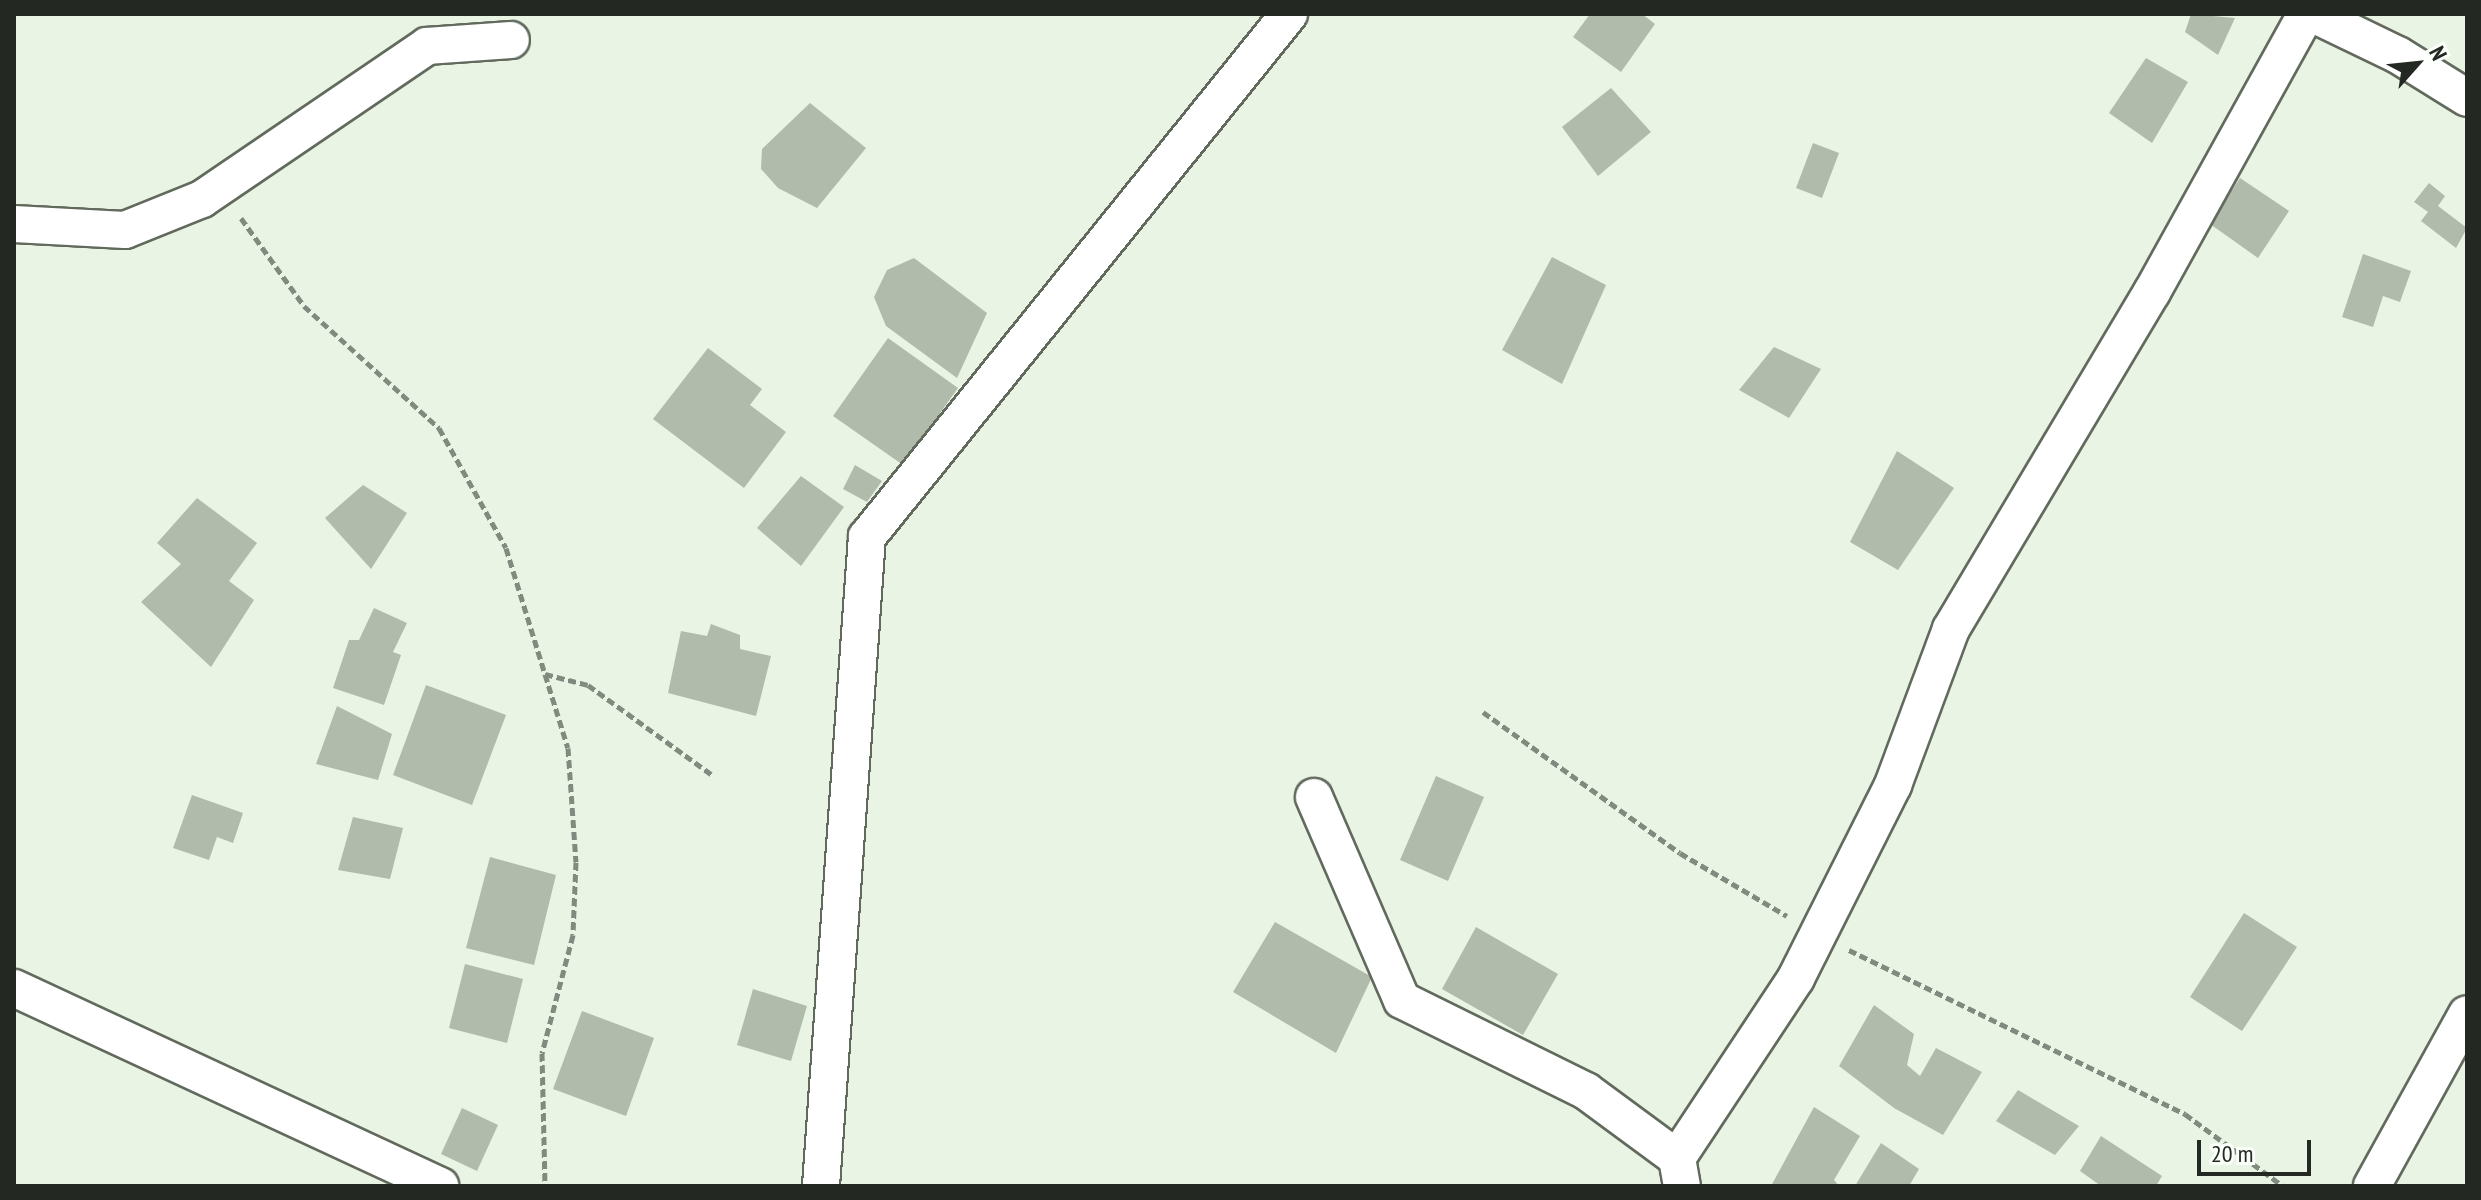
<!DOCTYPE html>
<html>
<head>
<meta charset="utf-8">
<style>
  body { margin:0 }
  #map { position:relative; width:2481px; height:1200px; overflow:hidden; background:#e9f4e4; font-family:"PT Sans Narrow",sans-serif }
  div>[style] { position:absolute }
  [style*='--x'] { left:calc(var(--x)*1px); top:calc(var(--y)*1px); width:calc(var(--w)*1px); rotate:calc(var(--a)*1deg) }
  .building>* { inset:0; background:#b1bbac }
  .path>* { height:5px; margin-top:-2.5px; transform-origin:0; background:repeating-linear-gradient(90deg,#82897f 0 8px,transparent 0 12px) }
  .roads { filter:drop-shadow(2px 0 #616a5d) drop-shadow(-2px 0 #616a5d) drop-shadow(0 2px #616a5d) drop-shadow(0 -2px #616a5d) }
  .street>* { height:36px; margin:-18px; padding:0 18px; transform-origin:18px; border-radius:18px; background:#fff }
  span { translate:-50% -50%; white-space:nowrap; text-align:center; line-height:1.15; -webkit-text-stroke:7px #fafff9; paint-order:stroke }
  .frame { position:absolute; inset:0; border:16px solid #242822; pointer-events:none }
  .north { position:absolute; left:2377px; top:24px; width:80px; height:80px; -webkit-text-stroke:6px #fafff9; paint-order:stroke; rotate:63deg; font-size:22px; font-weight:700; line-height:32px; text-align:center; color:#242822 }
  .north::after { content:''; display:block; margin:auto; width:28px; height:36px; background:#242822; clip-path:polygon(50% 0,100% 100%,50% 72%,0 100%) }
  .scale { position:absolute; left:2197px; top:1140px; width:114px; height:36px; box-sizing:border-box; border:4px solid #242822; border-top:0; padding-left:10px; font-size:24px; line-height:28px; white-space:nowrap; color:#242822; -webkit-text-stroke:6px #fafff9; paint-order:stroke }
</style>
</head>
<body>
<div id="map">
  <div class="building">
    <div style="clip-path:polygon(1590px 14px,1642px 14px,1655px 24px,1621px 72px,1573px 37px)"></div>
    <div style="clip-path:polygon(2191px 14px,2235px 18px,2218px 55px,2185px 32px)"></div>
    <div style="clip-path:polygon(2146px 58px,2188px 82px,2152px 143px,2109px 113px)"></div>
    <div style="clip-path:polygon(1611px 88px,1651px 132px,1598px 176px,1562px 127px)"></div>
    <div style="clip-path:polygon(810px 103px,866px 148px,817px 208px,778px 188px,761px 169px,762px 149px)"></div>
    <div style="clip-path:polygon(1813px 143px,1839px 153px,1822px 198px,1796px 188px)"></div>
    <div style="clip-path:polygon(2240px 178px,2289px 211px,2258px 258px,2210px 224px)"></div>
    <div style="clip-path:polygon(2429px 183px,2445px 196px,2438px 206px,2467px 228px,2456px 248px,2421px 221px,2428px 212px,2414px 202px)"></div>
    <div style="clip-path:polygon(2363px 254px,2411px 271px,2400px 302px,2383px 296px,2373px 327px,2342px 317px)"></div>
    <div style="clip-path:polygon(1552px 257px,1606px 285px,1562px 384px,1502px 350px)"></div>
    <div style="clip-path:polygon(914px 258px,987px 313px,957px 378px,886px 326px,874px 297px,887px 270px)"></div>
    <div style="clip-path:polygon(888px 338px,958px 388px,903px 465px,833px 416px)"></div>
    <div style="clip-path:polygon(1774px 347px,1821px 369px,1789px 418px,1739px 390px)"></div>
    <div style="clip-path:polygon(708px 348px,762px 389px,750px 405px,786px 432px,744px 488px,653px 419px)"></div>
    <div style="clip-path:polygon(1897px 451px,1954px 488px,1898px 570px,1850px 542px)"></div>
    <div style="clip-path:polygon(855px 465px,882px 481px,867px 502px,843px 489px)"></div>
    <div style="clip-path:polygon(801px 476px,844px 507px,801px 566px,757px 528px)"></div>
    <div style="clip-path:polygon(363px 485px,407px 513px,371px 569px,325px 518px)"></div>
    <div style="clip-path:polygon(197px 498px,257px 543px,229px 581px,254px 600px,211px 667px,141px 602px,181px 564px,157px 543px)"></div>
    <div style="clip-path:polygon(374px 608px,407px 623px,393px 652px,401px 655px,384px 705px,333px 688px,349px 640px,359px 640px)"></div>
    <div style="clip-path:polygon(711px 624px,740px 635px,740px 649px,771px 656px,756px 716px,668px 693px,681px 631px,707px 636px)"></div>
    <div style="clip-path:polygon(426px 685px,506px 715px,472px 805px,393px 775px)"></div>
    <div style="clip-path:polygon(337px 706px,392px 734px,378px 780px,316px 764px)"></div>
    <div style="clip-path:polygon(1436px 776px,1484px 797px,1448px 881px,1400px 860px)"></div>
    <div style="clip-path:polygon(192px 795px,243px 813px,233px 843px,217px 837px,209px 860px,173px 848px)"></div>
    <div style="clip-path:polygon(353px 817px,403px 828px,390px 879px,338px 870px)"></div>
    <div style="clip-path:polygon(490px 857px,556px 875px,534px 965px,466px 948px)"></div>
    <div style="clip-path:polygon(2244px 913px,2297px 947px,2242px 1031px,2190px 997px)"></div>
    <div style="clip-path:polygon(1275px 922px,1372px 977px,1336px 1053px,1233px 992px)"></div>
    <div style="clip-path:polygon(1476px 927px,1558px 974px,1523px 1035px,1442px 989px)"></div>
    <div style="clip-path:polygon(465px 964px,523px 979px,507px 1043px,449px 1028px)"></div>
    <div style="clip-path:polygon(753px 989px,807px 1006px,791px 1061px,737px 1045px)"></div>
    <div style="clip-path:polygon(1874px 1005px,1914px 1034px,1907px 1065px,1920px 1076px,1936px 1048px,1982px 1072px,1943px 1135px,1894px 1108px,1839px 1066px)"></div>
    <div style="clip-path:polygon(582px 1011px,654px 1038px,626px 1116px,553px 1089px)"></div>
    <div style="clip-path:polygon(2018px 1090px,2079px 1126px,2055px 1155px,1996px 1121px)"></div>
    <div style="clip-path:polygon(1814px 1107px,1860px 1136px,1834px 1180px,1839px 1186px,1771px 1186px)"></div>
    <div style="clip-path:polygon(462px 1108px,498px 1125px,477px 1171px,441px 1154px)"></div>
    <div style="clip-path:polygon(2101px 1136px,2162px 1176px,2156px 1186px,2101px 1186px,2080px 1171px)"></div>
    <div style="clip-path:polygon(1881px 1143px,1919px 1169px,1909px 1186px,1855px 1186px)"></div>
  </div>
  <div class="path">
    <div style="--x:241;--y:218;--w:108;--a:54.4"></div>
    <div style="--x:304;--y:306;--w:182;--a:42.1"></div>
    <div style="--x:439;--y:428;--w:137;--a:60.8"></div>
    <div style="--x:506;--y:548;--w:209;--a:72.8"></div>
    <div style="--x:568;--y:748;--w:114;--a:86"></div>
    <div style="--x:576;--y:862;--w:73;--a:92.4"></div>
    <div style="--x:573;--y:935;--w:122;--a:104.7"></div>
    <div style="--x:542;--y:1053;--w:133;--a:88.7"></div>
    <div style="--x:545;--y:674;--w:44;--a:14.3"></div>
    <div style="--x:588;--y:685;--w:152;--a:35.9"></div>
    <div style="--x:1483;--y:712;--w:242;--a:35.6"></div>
    <div style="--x:1680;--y:853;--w:124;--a:30.5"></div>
    <div style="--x:1849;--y:950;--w:374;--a:26"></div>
    <div style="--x:2185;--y:1114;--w:122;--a:36.3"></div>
  </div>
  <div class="roads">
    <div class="street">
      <div style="--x:2313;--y:14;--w:94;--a:25.8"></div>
      <div style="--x:2398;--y:55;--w:81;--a:31.9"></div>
      <div style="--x:14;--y:224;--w:111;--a:3.1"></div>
      <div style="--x:125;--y:230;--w:83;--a:-21.9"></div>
      <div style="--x:202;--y:199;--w:272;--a:-34.2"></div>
      <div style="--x:427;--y:46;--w:84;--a:-4.1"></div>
      <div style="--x:1314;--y:797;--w:221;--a:66.6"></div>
      <div style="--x:1402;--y:1000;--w:205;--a:26.3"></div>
      <div style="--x:1586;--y:1091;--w:113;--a:36.4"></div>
      <div style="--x:1677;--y:1158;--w:28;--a:80"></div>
      <div style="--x:14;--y:988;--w:470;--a:24.9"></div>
      <div style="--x:1677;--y:1158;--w:216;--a:-56.5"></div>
      <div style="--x:1796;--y:978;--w:216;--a:-63.3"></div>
      <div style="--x:1893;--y:785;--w:166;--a:-69.6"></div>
      <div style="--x:1951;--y:629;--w:392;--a:-59.2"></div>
      <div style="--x:2152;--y:292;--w:318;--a:-61"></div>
      <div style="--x:821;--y:1186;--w:651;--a:-85.95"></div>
      <div style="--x:867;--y:537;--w:672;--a:-51.1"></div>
      <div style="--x:2372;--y:1186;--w:196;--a:-61.1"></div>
    </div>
  </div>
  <div class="frame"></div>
  <div class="north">N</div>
  <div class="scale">20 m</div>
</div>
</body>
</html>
